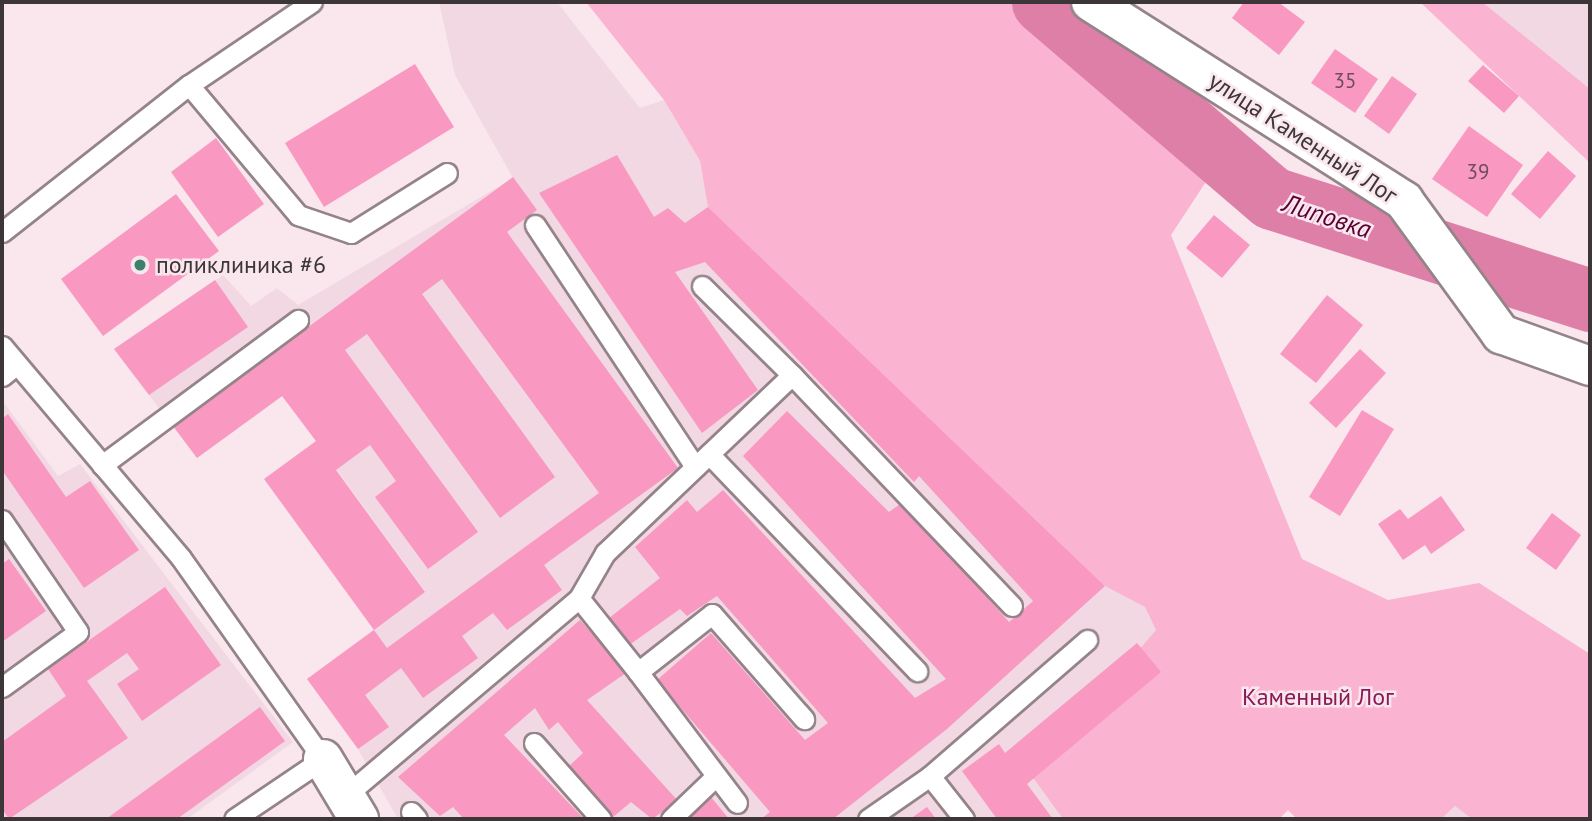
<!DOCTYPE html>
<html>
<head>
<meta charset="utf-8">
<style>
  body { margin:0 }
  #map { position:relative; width:1592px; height:821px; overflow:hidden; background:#fae7ee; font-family:"PT Sans",sans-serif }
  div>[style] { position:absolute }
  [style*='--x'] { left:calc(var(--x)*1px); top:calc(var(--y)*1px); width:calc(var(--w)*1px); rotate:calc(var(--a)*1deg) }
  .built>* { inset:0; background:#f2d8e2 }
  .green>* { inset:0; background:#fab3d0 }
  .river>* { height:63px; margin:-31.5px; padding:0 31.5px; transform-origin:31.5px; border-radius:31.5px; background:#de7fa8 }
  .building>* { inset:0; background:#f998c1 }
  .roads { filter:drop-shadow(2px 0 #94848a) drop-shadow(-2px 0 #94848a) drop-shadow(0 2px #94848a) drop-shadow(0 -2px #94848a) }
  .service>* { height:19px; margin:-9.5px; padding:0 9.5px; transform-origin:9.5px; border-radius:9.5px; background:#fff }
  .minor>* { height:38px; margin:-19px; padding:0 19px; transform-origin:19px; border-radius:19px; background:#fff }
  .dots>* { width:19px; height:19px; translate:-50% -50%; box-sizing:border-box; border:4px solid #fae7ee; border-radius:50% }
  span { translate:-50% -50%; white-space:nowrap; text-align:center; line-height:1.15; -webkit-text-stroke:5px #fae7ee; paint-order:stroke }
  .number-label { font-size:21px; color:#6c4e5a }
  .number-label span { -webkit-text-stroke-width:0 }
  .street-label { font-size:24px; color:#3d3638 }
  .poi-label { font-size:24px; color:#3d3638 }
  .left { translate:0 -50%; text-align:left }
  .park-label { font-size:24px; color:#8b1a57 }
  .water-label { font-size:26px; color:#5a0134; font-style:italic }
  .frame { position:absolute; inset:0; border:4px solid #3d3638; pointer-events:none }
</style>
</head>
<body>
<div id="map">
  <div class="built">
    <div style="clip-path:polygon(439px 2px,557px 2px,640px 108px,664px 100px,700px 161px,708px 207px,1105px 586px,1145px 607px,1156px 630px,1031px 775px,1063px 819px,398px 819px,358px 749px,307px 679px,425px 591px,283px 396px,197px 458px,114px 349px,223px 275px,251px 306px,277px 288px,298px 305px,513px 178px,455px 75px)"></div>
    <div style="clip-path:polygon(1482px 2px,1590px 2px,1590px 89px,1491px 12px)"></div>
    <div style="clip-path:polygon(2px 400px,58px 476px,80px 464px,293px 742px,187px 819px,2px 819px)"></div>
    <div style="clip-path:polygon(1455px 806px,1472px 819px,1441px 819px)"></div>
  </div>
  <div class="green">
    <div style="clip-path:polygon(586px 2px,1061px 2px,1147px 105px,1240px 130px,1171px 235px,1302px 559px,1388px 600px,1479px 583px,1590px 654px,1590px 819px,1472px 819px,1455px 806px,1441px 819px,1297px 819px,1288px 810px,1279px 819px,1063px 819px,1031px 775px,1156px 630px,1145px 607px,1105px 586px,708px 207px,700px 161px,664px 100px)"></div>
    <div style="clip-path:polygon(1420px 2px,1482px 2px,1590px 89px,1590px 163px)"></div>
  </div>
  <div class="river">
    <div style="--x:1043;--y:2;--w:301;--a:40.6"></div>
    <div style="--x:1272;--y:198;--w:334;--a:17.8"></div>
  </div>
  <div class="building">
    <div style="clip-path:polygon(1244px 2px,1278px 2px,1305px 22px,1279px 55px,1232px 18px)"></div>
    <div style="clip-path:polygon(1335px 49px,1378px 79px,1355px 113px,1311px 83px)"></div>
    <div style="clip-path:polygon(415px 64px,454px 127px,324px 207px,285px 143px)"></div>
    <div style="clip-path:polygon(1483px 65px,1519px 96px,1504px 113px,1468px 81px)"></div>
    <div style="clip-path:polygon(1392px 76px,1417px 94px,1389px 134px,1364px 116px)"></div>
    <div style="clip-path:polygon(1469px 126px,1523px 165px,1487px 217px,1432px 179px)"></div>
    <div style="clip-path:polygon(216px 138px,264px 204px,218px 237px,171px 172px)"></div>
    <div style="clip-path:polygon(1548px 151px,1576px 176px,1540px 219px,1511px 194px)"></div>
    <div style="clip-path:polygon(617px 155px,654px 217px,668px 208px,685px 223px,708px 207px,1105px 586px,947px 729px,833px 819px,761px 819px,770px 812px,657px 680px,711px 633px,805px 740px,828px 723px,717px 596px,687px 616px,680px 609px,625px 648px,604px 622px,660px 578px,635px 547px,687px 500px,697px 512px,723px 490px,915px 698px,946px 679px,743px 456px,787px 411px,889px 512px,903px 502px,1009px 622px,1033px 601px,919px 476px,914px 482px,705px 262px,675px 272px,758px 390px,702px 433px,539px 193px)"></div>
    <div style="clip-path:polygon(evenodd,513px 177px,537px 210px,507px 232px,678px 468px,544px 565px,562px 590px,507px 630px,493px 613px,462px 636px,478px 658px,423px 698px,401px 668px,365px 695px,389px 727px,358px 749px,307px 679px,374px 630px,264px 479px,316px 441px,282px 396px,197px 458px,173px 426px,513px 177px,442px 279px,599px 493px,387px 648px,374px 630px,425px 592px,336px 470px,370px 445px,396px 481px,375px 497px,428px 569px,478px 532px,345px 350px,367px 334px,500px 518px,555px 477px,422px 294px,442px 279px)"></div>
    <div style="clip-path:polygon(176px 194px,219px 251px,103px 336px,61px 279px)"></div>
    <div style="clip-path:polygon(1214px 215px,1250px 245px,1222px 278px,1186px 248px)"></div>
    <div style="clip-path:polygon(215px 280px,248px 327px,149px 395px,114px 349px)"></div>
    <div style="clip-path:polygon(1327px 295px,1363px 325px,1316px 383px,1280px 354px)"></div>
    <div style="clip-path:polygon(1360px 349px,1386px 373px,1336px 428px,1309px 403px)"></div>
    <div style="clip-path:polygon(1362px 410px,1394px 429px,1340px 516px,1309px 497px)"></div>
    <div style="clip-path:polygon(8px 414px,66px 497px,90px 481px,139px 550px,84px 588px,2px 470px,2px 419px)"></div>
    <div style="clip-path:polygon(1441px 496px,1465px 530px,1431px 554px,1425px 545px,1403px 560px,1378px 524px,1400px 509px,1408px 519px)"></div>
    <div style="clip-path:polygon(1552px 513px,1581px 535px,1556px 570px,1526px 548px)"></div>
    <div style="clip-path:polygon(9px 559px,46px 611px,2px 642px,2px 564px)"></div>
    <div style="clip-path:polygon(165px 587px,221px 665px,142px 721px,117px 684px,139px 669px,127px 653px,87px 681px,128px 738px,9px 819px,2px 809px,2px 742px,66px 696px,48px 669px)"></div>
    <div style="clip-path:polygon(580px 620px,626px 673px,587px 700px,678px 801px,652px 819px,631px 802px,612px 818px,568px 767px,583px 753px,558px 722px,549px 730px,535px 708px,504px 735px,584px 819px,464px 819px,453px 807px,440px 816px,398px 777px)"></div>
    <div style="clip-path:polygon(1137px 643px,1161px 672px,1027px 784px,1053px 819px,997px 819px,962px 771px,999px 744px,1005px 753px)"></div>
    <div style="clip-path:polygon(260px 707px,285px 741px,177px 819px,106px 819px)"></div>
    <div style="clip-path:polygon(711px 797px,729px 819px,688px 819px)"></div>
    <div style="clip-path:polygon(927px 807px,936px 819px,910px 819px)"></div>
  </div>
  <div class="roads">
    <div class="service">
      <div style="--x:189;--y:85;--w:170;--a:50"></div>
      <div style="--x:298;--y:215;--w:56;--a:18.8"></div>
      <div style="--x:351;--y:233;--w:113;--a:-32"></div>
      <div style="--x:535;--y:225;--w:290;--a:56.5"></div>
      <div style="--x:2;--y:232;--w:238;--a:-38.2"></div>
      <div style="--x:189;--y:85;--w:148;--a:-34"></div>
      <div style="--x:702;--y:286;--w:127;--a:44.7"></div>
      <div style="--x:2;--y:346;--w:277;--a:49.8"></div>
      <div style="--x:181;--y:558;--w:246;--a:54.8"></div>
      <div style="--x:323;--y:759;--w:107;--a:146"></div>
      <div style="--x:2;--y:376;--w:19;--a:-39"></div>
      <div style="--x:709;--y:454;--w:301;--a:46.2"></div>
      <div style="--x:102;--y:465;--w:244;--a:-36.5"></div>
      <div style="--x:2;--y:520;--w:135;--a:55.8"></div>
      <div style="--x:78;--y:632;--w:94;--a:144.1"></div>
      <div style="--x:579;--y:598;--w:95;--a:51.4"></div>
      <div style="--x:638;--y:672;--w:94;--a:-38.1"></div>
      <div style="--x:712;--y:614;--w:140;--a:48.8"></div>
      <div style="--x:638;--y:672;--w:164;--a:52.9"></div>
      <div style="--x:534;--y:743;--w:101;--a:48.6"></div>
      <div style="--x:930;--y:776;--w:208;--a:-40.9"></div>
      <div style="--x:345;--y:796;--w:307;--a:-40.2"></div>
      <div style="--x:579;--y:598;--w:52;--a:-60"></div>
      <div style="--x:605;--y:553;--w:258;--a:-43.6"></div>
      <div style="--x:792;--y:375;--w:319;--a:46.4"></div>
      <div style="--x:411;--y:812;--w:9;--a:49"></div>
      <div style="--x:671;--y:819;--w:62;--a:-43.7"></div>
      <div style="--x:868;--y:819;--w:75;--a:-34.7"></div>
      <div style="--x:930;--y:776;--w:55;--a:51.7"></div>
    </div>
    <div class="minor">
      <div style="--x:1091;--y:2;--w:371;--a:32.4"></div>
      <div style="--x:1404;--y:201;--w:165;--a:53.9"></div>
      <div style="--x:1501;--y:334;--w:95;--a:19.8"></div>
      <div style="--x:323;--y:759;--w:70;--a:59"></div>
    </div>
  </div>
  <div class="dots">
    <div style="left:140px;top:265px;background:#3f7f6e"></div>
  </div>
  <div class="number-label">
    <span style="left:1345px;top:81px">35</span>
    <span style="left:1478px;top:172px">39</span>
  </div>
  <div class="street-label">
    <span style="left:1303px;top:138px;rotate:33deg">улица Каменный Лог</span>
  </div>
  <div class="poi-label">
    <span class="left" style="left:156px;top:265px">поликлиника #6</span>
  </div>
  <div class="park-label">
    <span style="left:1318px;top:697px">Каменный Лог</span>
  </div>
  <div class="water-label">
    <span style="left:1327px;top:216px;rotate:18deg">Липовка</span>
  </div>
  <div class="frame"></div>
</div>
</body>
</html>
